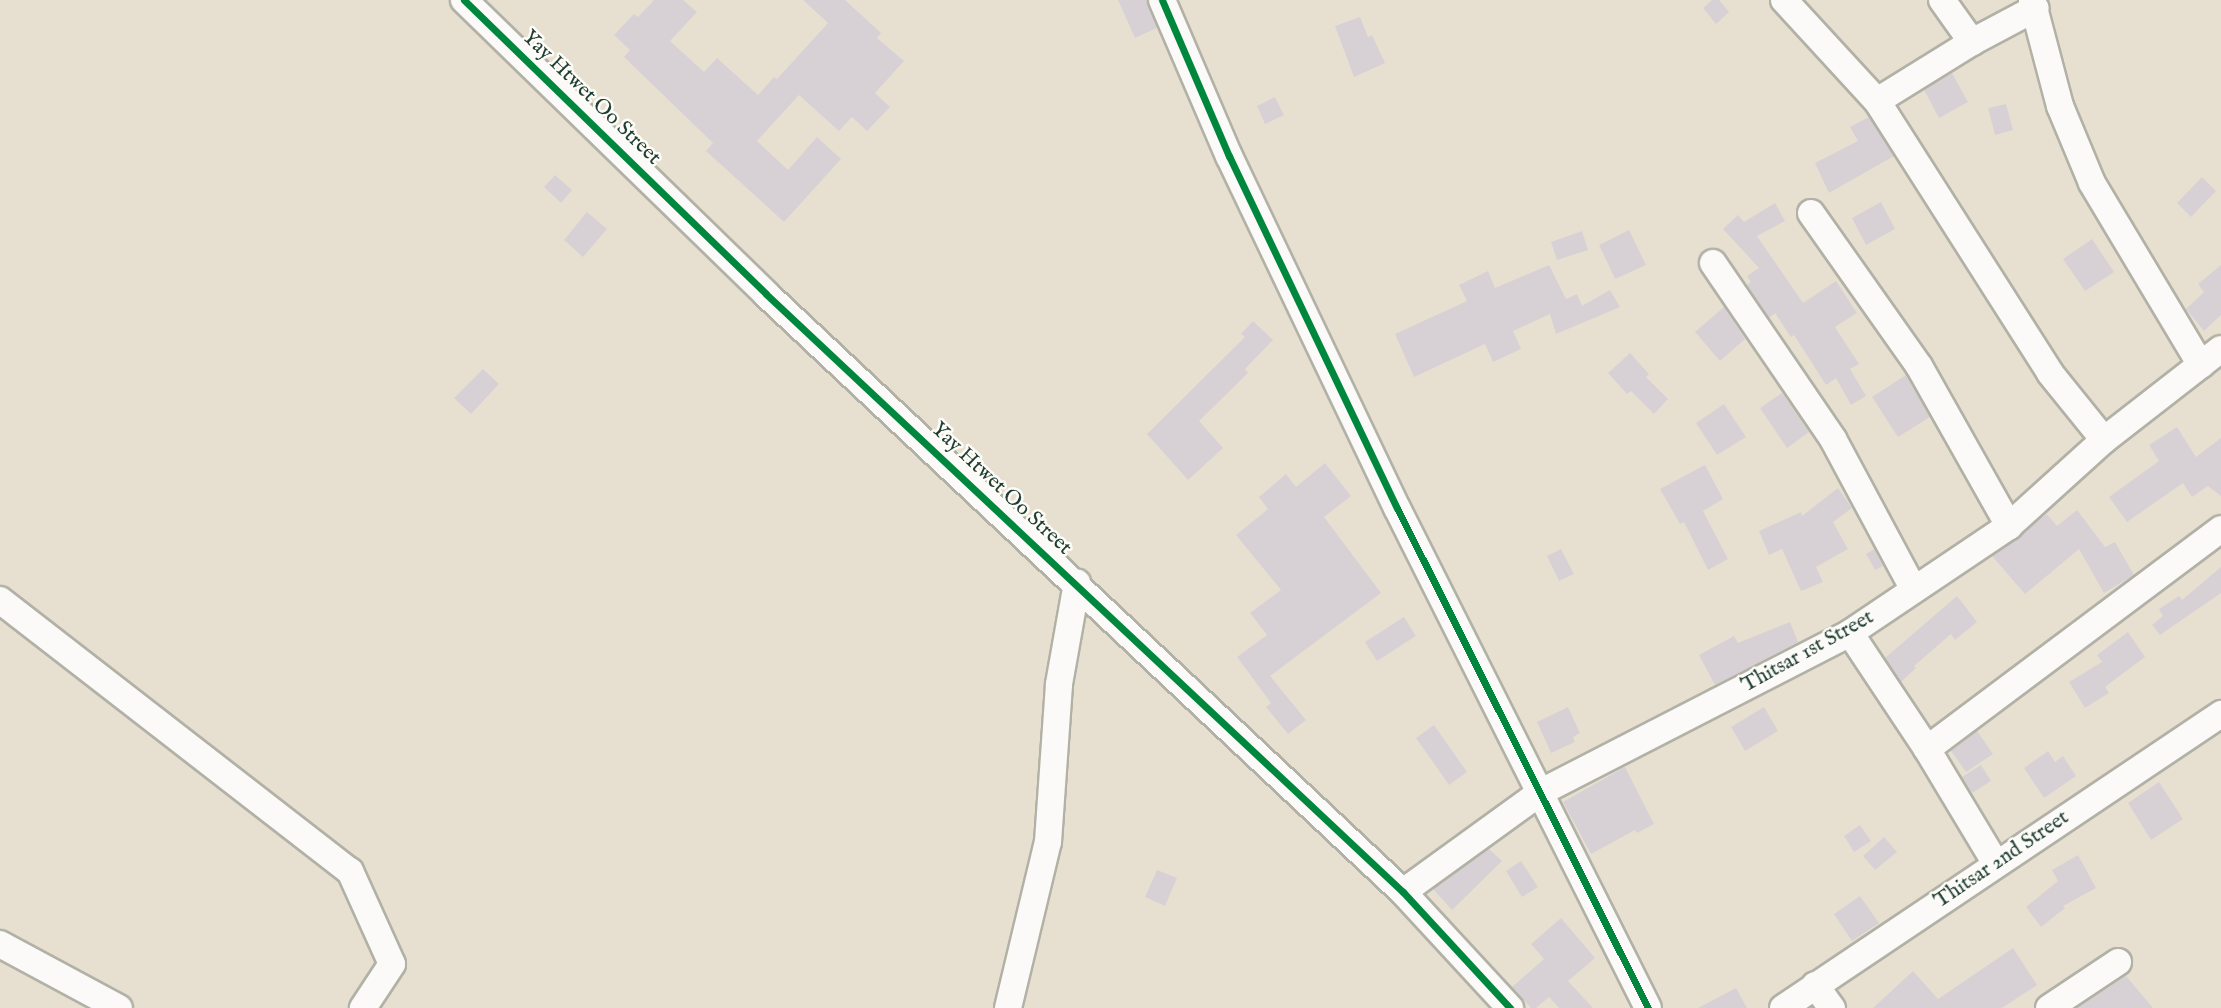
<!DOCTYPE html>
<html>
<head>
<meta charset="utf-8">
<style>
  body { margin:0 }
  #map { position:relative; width:2221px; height:1008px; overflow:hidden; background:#e7e0d0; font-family:"IM FELL English",serif }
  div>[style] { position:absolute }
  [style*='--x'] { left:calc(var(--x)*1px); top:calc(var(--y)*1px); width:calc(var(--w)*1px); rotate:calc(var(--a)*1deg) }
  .building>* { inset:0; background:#d7d1d6 }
  .roads { filter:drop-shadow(2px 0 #b2b1a6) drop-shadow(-2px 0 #b2b1a6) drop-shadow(0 2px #b2b1a6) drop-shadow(0 -2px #b2b1a6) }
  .street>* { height:26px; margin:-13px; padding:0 13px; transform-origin:13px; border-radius:13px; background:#fbfaf8 }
  .cycleway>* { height:7px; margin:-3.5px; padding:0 3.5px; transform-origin:3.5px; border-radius:3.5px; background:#00873e }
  span { translate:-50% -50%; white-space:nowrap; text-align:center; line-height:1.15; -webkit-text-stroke:5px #fdfcf7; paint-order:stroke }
  .street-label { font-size:21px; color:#1f3d34 }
</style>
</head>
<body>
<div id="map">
  <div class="building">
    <div style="clip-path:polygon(654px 0,683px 0,697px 12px,670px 41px,704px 72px,717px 58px,758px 95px,774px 77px,777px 79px,828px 23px,803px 0,845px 0,881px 33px,877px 38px,904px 61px,875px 93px,890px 107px,867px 131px,852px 117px,839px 131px,799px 95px,757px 141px,788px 170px,817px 137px,841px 159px,784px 222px,706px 151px,713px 143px,624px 57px,630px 50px,614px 35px,634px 14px,638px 17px)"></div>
    <div style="clip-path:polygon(1118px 0,1146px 0,1157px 28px,1135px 38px)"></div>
    <div style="clip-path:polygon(1712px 0,1719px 0,1729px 12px,1716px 24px,1703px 8px)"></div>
    <div style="clip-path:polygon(1360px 17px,1368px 37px,1372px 35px,1385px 63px,1354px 77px,1335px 26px)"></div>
    <div style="clip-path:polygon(1952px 73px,1968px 102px,1939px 118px,1924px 90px)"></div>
    <div style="clip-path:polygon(1275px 97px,1284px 115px,1265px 124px,1257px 106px)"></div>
    <div style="clip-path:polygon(2006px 104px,2013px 130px,1995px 135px,1988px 108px)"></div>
    <div style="clip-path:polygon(1869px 117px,1894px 156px,1829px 193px,1815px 163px,1858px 141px,1850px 127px)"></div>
    <div style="clip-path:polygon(555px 175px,572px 190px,561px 203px,544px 187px)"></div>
    <div style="clip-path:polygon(2202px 177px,2216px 191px,2191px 217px,2177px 203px)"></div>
    <div style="clip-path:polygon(1881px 202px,1895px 229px,1866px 245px,1852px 218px)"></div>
    <div style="clip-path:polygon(1775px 203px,1785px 221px,1757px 236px,1803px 303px,1836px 281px,1857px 313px,1835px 327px,1859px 364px,1850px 369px,1866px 396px,1851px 405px,1836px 378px,1826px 385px,1794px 335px,1791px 337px,1775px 313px,1769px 318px,1747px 285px,1751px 282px,1747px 276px,1759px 268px,1723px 229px,1738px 215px,1744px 222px)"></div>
    <div style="clip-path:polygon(587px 212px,607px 229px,583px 257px,564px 240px)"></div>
    <div style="clip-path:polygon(1629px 230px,1646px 265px,1615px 279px,1599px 245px)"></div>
    <div style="clip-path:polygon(1582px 231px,1588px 250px,1557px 260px,1551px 242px)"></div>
    <div style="clip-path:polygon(2092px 239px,2114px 272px,2085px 291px,2063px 259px)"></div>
    <div style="clip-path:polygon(1549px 265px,1566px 299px,1577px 294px,1582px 306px,1610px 290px,1620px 307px,1556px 334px,1550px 314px,1513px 331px,1521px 349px,1493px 362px,1485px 344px,1414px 377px,1395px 334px,1467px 301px,1459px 285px,1488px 271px,1495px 288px)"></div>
    <div style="clip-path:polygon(2221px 265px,2221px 315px,2204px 331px,2186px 309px,2204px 292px,2198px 284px)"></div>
    <div style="clip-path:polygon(1724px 307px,1745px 339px,1720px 361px,1695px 332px)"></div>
    <div style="clip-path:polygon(1253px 321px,1273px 340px,1245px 369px,1248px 373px,1199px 421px,1223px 448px,1188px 480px,1147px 434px,1245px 337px,1241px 334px)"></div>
    <div style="clip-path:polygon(1630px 353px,1649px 374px,1646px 377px,1668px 399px,1654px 414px,1631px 391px,1627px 394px,1608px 373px)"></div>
    <div style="clip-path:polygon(483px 369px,499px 384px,471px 414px,454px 398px)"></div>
    <div style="clip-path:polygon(1906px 375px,1930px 417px,1898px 437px,1872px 397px)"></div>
    <div style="clip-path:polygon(1782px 393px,1809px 432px,1787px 448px,1760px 408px)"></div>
    <div style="clip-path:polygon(1724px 404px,1746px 437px,1717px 455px,1696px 423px)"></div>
    <div style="clip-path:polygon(2177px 427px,2196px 457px,2221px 438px,2221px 496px,2208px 486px,2192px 497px,2183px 483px,2127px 522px,2109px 497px,2159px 461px,2149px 445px)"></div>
    <div style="clip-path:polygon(1325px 463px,1351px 496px,1324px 517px,1381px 593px,1270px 676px,1306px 720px,1288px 734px,1266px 707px,1271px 703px,1237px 657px,1267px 635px,1250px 613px,1281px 590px,1236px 535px,1268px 509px,1259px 497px,1286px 474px,1296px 487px)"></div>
    <div style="clip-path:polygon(1705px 465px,1723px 499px,1703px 511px,1728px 559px,1708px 570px,1684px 522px,1680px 524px,1660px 489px)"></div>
    <div style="clip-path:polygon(1838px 488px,1852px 508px,1833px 522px,1848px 549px,1816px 567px,1823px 582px,1801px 591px,1782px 549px,1769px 555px,1759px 531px,1801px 512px,1802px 516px)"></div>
    <div style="clip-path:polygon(2077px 510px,2105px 547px,2115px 542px,2134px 575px,2104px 593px,2079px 549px,2025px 594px,1992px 556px,2047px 514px,2057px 526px)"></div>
    <div style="clip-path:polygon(1561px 549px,1574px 574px,1559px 581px,1547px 556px)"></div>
    <div style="clip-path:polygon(1874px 549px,1883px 566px,1875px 570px,1866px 554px)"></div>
    <div style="clip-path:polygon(2221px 567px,2221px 593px,2160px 635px,2152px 625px,2163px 616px,2159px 609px,2179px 596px,2182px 600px)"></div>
    <div style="clip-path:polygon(1957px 596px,1977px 622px,1955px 640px,1951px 634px,1914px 666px,1916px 668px,1901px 682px,1885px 658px)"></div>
    <div style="clip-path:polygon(1404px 617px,1416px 636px,1377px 661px,1365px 642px)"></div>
    <div style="clip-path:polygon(1790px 622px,1798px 642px,1715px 685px,1699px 655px,1734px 636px,1738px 643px)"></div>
    <div style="clip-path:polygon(2128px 632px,2145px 657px,2105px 687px,2109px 693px,2085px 708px,2069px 682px,2102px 662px,2097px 655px)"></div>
    <div style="clip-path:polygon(1568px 707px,1580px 733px,1573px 737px,1575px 742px,1551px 753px,1537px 722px)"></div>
    <div style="clip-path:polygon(1764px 707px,1778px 731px,1745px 751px,1731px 727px)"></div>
    <div style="clip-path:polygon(1434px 725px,1467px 772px,1449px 785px,1416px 738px)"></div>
    <div style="clip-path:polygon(1977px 731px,1993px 754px,1966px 772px,1951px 751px)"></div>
    <div style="clip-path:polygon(2048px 751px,2055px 762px,2063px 756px,2076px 776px,2044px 798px,2024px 768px)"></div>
    <div style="clip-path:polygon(1981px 765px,1991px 781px,1972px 793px,1962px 777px)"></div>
    <div style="clip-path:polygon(1625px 767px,1654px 824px,1637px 833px,1635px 830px,1591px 854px,1563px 802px)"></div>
    <div style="clip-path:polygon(2159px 782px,2183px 819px,2151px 840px,2128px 803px)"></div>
    <div style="clip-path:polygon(1860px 825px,1871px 841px,1854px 852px,1844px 836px)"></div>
    <div style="clip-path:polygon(1884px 837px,1897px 852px,1875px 870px,1863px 856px)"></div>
    <div style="clip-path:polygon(1489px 849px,1502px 861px,1452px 910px,1433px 889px)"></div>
    <div style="clip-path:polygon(2078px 855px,2096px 888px,2063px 906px,2065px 908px,2041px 927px,2026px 907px,2058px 881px,2052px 870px)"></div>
    <div style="clip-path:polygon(1521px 861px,1538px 887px,1522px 897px,1506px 871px)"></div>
    <div style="clip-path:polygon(1157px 870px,1177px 878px,1165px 906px,1145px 897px)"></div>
    <div style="clip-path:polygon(1860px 896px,1879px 923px,1852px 941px,1834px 914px)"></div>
    <div style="clip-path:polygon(1561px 918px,1595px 958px,1568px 981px,1593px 1008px,1559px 1008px,1549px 997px,1536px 1008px,1531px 1008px,1512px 987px,1544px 959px,1531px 944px)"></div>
    <div style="clip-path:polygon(2013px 948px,2037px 985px,2002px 1008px,1873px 1008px,1913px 971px,1938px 999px)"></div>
    <div style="clip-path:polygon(2126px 976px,2153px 1008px,2077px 1008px)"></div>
    <div style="clip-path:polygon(1736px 988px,1747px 1008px,1698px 1008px)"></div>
  </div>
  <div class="roads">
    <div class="street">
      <div style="--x:464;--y:0;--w:421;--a:44.2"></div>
      <div style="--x:766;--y:294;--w:874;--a:43.19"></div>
      <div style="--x:1403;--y:892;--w:158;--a:47.3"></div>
      <div style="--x:1162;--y:0;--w:170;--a:66.8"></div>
      <div style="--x:1229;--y:156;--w:390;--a:64.5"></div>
      <div style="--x:1397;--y:508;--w:559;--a:63.34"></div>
      <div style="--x:1784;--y:0;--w:137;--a:47.4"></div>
      <div style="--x:1877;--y:101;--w:322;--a:57.5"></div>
      <div style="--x:2050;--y:373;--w:86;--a:51.1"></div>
      <div style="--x:1942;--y:0;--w:52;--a:54.5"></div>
      <div style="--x:2032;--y:0;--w:110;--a:75.2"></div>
      <div style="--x:2060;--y:106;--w:83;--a:67.4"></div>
      <div style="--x:2092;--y:183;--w:212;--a:59.1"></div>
      <div style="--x:1877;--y:101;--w:112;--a:-31.8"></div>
      <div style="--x:1972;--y:42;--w:72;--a:-28"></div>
      <div style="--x:1811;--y:213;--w:187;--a:54.8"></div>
      <div style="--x:1919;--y:366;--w:184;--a:60.6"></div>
      <div style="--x:1713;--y:263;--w:213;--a:55.7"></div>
      <div style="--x:1833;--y:439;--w:169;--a:61.8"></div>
      <div style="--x:0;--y:600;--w:443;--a:37.8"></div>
      <div style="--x:350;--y:871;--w:102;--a:65.7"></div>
      <div style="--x:392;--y:964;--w:53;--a:123.4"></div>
      <div style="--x:1850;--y:633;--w:139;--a:56.4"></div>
      <div style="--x:1927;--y:749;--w:134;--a:59"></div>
      <div style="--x:1927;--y:749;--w:367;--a:-36.8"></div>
      <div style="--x:1403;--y:892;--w:170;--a:-35.9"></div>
      <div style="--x:1541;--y:792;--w:348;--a:-27.2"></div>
      <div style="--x:1850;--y:633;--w:192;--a:-33.9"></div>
      <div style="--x:2009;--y:526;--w:128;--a:-42.2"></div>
      <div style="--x:2104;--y:440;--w:148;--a:-37.9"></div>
      <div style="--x:0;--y:944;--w:135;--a:28.3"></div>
      <div style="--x:1815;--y:985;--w:29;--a:54"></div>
      <div style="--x:1008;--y:1008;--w:171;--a:-76.5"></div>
      <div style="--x:1048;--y:842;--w:158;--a:-86"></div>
      <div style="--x:1059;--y:684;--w:103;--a:-79.9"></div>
      <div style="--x:1783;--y:1008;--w:528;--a:-33.87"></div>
      <div style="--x:2049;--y:1008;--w:83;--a:-33.7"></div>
    </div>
  </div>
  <div class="cycleway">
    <div style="--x:464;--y:0;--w:421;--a:44.2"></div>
    <div style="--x:766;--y:294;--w:874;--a:43.19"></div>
    <div style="--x:1403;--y:892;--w:158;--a:47.3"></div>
    <div style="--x:1162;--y:0;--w:170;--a:66.8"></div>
    <div style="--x:1229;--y:156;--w:390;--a:64.5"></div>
    <div style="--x:1397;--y:508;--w:559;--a:63.34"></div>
  </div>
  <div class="street-label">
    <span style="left:591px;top:98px;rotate:44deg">Yay Htwet Oo Street</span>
    <span style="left:1001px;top:489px;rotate:43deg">Yay Htwet Oo Street</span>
    <span style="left:1808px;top:652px;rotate:-29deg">Thitsar 1st Street</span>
    <span style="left:2002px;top:860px;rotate:-34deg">Thitsar 2nd Street</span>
  </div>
</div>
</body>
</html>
